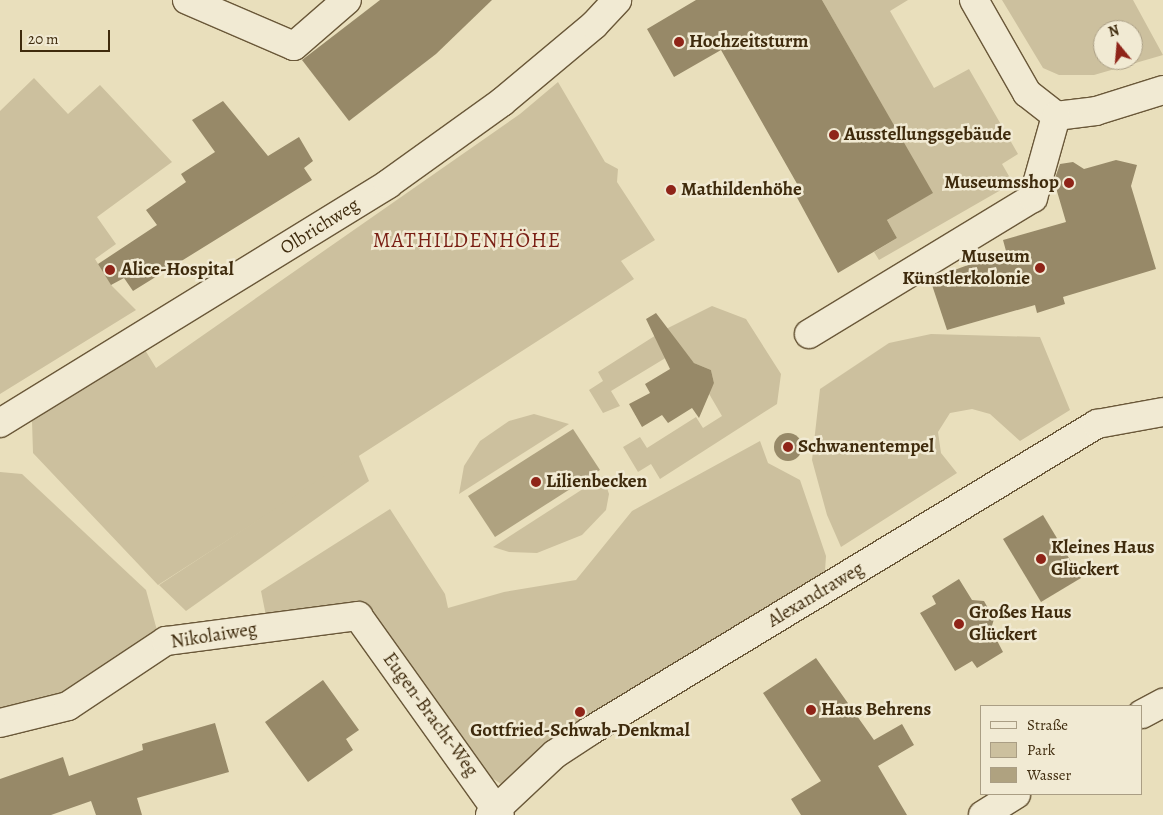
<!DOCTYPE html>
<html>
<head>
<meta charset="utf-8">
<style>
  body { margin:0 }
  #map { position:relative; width:1163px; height:815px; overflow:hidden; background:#e9dfbc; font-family:Alegreya,serif }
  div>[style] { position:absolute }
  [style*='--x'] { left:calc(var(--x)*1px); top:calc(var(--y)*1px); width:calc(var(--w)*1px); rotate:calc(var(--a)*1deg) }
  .green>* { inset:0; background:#ccc09e }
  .water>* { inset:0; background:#afa280 }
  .building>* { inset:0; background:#978968 }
  .round { border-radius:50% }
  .roads { filter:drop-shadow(1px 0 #6a5839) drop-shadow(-1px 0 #6a5839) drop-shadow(0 1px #6a5839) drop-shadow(0 -1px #6a5839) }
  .minor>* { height:28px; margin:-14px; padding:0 14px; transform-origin:14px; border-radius:14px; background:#f1ead3 }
  .dots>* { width:14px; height:14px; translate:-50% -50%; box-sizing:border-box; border:2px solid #f1ead3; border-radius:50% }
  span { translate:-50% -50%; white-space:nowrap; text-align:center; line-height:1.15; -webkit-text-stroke:5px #f1ead3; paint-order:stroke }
  .poi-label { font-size:19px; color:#3f2b0d; font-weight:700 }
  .left { translate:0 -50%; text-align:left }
  .right { translate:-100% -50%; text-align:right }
  .street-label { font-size:19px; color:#3f2b0d }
  .quarter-label { font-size:21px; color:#7a1f14; letter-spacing:1px }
  .legend { position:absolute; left:980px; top:705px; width:162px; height:90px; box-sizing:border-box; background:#f1ead3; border:1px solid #aa9e84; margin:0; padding:6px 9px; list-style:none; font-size:15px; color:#3f2b0d }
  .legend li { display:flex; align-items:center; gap:10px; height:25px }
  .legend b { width:25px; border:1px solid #aa9e84 }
  .north { position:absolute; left:1093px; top:20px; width:50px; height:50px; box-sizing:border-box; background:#f1ead3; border:1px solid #aa9e84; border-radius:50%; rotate:343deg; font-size:14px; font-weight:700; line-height:20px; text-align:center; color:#3f2b0d }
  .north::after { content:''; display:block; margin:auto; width:18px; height:22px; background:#8f2418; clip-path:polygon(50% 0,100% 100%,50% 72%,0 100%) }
  .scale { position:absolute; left:20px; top:30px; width:90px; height:22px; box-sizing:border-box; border:2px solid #3f2b0d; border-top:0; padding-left:6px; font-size:15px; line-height:18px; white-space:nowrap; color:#3f2b0d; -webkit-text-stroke:4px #f1ead3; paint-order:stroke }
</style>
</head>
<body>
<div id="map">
  <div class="green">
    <div style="clip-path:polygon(822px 0,908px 0,890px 11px,934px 88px,969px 69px,1018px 154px,1002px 164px,1013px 183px,879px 260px,874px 252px,897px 238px,887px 220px,932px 193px)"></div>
    <div style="clip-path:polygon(evenodd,1002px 0,1133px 0,1163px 55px,1094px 75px,1059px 75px,1043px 68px,1002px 0,1103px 30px,1133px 30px,1133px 60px,1103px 60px,1103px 30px)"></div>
    <div style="clip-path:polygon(34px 78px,68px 114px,100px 85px,172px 162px,97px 217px,116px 244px,95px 259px,112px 286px,136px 310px,0 394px,0 111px)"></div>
    <div style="clip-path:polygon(558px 82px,605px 162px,618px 169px,617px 182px,655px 240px,621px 261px,634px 279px,158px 585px,33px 453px,32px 421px,57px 402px,142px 345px,156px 368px,520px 114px)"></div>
    <div style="clip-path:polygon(712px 306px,746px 319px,781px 374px,777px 404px,660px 479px,651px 464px,638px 472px,623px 447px,640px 437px,647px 448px,696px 417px,703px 428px,722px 416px,708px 392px,714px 383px,711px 370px,694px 363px,682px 348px,611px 391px,620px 406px,603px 413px,589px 390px,603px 381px,598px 372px,664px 330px)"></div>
    <div style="clip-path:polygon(931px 334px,1040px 337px,1070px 410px,1020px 441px,990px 414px,972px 409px,950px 413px,938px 432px,941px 453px,957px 473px,841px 547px,827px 515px,812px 460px,820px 389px,889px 343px)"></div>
    <div style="clip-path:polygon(534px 414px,569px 424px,459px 494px,464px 466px,480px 441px,509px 421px)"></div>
    <div style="clip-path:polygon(760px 441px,768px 463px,800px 480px,826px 556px,825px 571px,548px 742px,501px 784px,480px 770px,361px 603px,266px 616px,261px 591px,390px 509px,445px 594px,448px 608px,504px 592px,576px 580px,632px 511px)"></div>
    <div style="clip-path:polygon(358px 454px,369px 481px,186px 611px,159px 585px)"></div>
    <div style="clip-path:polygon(0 472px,22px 474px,146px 590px,158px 634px,65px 700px,0 715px)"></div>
    <div style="clip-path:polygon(603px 476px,609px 494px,606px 510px,582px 535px,537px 553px,509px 552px,493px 547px)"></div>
  </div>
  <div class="water">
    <div style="clip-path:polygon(573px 429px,600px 470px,495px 537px,468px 496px)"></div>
  </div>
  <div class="building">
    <div style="clip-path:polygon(380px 0,492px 0,436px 54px,349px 121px,302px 60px)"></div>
    <div style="clip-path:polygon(696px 0,822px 0,933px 193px,887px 220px,897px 238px,838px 273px,794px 192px,800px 189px,721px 50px,674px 77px,647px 29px)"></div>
    <div style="clip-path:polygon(223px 101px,268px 156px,299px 137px,313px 161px,304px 168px,312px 180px,133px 291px,124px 278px,111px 285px,98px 264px,157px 225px,146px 210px,186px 182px,181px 174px,215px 152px,192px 120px)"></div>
    <div style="clip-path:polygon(1116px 160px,1137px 165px,1131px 186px,1156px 269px,1063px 297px,1065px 304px,1037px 313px,1035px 305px,947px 330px,930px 279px,1006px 251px,1003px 240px,1066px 222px,1054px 181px,1060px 164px,1073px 162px,1084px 169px)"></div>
    <div style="clip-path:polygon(656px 313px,694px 363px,711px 370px,714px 383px,699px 418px,692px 408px,668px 423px,662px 415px,642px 427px,629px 404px,650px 393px,645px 384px,670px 369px,646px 319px)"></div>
    <div class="round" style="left:774px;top:433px;width:28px;height:28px"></div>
    <div style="clip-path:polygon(1043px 515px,1081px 578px,1041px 602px,1003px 539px)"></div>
    <div style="clip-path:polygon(959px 579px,972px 600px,984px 601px,994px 619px,991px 629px,1003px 652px,977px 668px,972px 661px,955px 671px,920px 613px,936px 604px,932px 596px)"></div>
    <div style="clip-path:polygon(816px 658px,874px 740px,902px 724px,914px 745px,878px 766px,907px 815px,801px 815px,791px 799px,821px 781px,763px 693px)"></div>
    <div style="clip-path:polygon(323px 680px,359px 730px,346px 739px,353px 750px,308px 782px,265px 722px)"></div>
    <div style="clip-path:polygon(215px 723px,229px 772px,137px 798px,142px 815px,96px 815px,91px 801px,51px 815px,0 815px,0 779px,63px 757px,69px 776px,143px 750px,142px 744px)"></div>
  </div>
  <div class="roads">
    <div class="minor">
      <div style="--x:187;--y:0;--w:116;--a:23.3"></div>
      <div style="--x:294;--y:46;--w:70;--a:-41"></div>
      <div style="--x:974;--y:0;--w:107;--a:60.3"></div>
      <div style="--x:1027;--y:93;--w:37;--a:38"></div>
      <div style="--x:1056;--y:116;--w:40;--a:-7.1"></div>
      <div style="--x:1096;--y:111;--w:70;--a:-17.4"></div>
      <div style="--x:809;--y:334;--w:262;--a:-31.3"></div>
      <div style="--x:1033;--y:198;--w:85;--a:-74.3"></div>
      <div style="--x:0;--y:423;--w:456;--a:-31.6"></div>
      <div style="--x:388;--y:184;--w:140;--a:-35.7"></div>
      <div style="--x:502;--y:102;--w:120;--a:-39.9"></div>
      <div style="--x:594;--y:25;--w:34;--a:-47"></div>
      <div style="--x:1142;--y:714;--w:24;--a:-28"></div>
      <div style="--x:0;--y:723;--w:70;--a:-14"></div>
      <div style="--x:68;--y:706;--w:118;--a:-33.6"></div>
      <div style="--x:166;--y:641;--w:194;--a:-7.4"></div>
      <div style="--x:358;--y:616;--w:244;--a:54.5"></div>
      <div style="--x:490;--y:815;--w:89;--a:-43.2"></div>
      <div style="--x:555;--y:754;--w:42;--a:-33.3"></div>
      <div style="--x:590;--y:731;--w:593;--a:-31.2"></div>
      <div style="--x:1097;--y:424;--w:67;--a:-10.3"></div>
      <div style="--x:983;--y:815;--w:39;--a:-32"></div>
    </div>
  </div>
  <div class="dots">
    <div style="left:679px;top:42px;background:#8f2418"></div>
    <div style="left:834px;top:135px;background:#8f2418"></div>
    <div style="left:1069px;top:183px;background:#8f2418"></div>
    <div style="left:671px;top:190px;background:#8f2418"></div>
    <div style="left:1040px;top:268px;background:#8f2418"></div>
    <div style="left:110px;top:270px;background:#8f2418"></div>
    <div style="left:788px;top:447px;background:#8f2418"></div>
    <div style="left:536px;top:482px;background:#8f2418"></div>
    <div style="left:1041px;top:559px;background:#8f2418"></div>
    <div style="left:959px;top:624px;background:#8f2418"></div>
    <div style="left:811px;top:710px;background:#8f2418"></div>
    <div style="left:580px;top:712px;background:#8f2418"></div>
  </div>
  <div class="poi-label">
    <span class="left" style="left:689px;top:42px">Hochzeitsturm</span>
    <span class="left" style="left:844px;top:135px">Ausstellungsgebäude</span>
    <span class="right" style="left:1059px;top:183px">Museumsshop</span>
    <span class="left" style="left:681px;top:190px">Mathildenhöhe</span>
    <span class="right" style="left:1030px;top:268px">Museum<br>Künstlerkolonie</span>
    <span class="left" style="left:121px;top:270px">Alice-Hospital</span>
    <span class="left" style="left:798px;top:447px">Schwanentempel</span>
    <span class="left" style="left:546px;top:482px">Lilienbecken</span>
    <span class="left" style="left:1051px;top:559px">Kleines Haus<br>Glückert</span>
    <span class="left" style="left:969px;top:624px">Großes Haus<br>Glückert</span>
    <span class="left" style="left:821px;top:710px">Haus Behrens</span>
    <span style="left:580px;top:731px">Gottfried-Schwab-Denkmal</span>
  </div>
  <div class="street-label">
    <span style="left:320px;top:227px;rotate:-32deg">Olbrichweg</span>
    <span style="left:816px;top:595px;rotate:-31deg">Alexandraweg</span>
    <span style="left:214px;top:636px;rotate:-9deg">Nikolaiweg</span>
    <span style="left:430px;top:715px;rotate:54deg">Eugen-Bracht-Weg</span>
  </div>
  <div class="quarter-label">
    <span style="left:467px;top:240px">MATHILDENHÖHE</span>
  </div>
  <ul class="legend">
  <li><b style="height:6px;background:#f1ead3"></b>Straße</li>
  <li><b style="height:14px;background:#ccc09e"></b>Park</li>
  <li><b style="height:14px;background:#afa280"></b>Wasser</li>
  </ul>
  <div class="north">N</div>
  <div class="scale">20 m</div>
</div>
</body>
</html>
